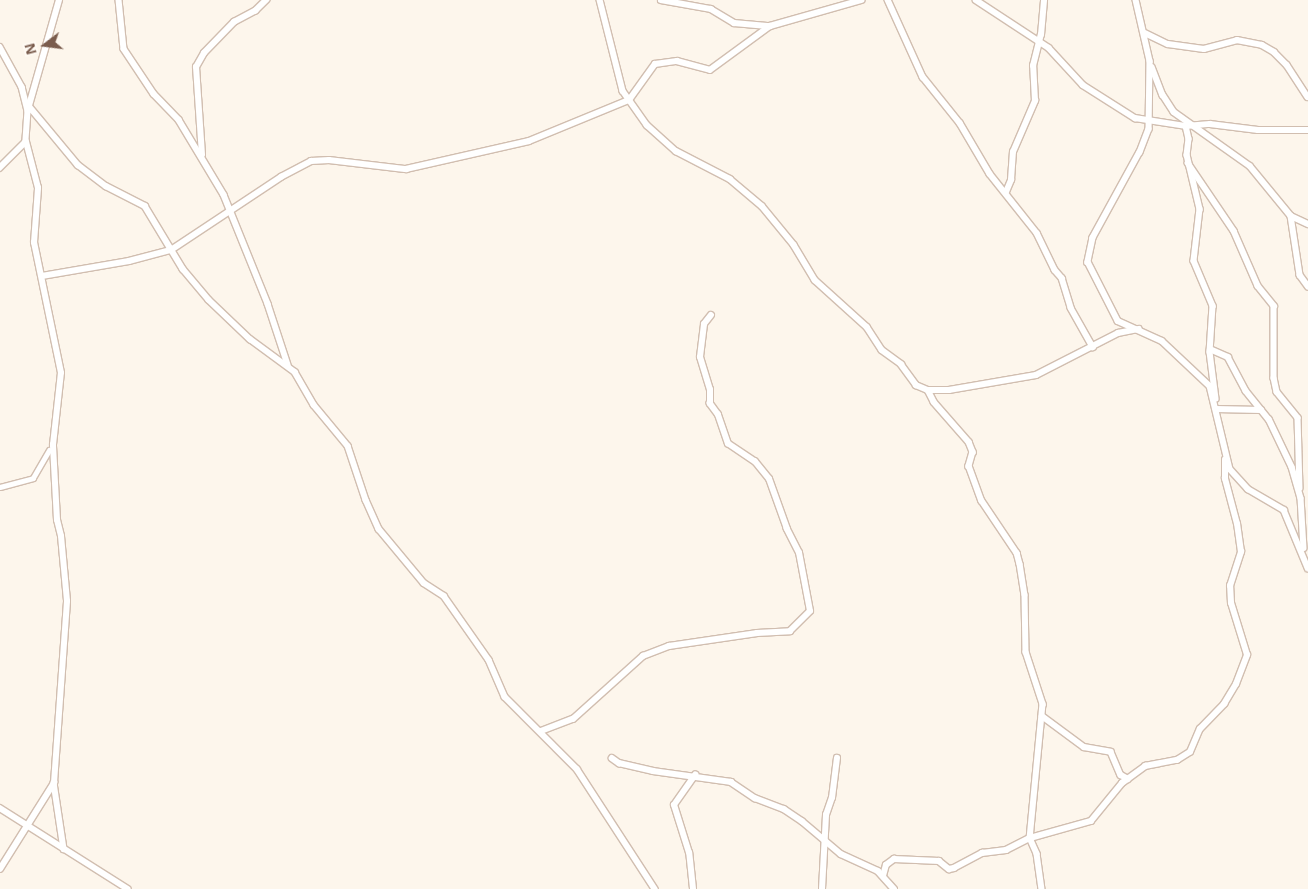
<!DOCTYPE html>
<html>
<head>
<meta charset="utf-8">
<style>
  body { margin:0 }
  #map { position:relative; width:1308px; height:889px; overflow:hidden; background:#fdf6ec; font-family:"Noto Sans",sans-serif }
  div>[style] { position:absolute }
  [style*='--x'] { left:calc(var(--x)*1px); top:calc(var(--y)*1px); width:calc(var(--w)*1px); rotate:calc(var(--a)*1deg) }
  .roads { filter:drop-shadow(1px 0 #d1beb0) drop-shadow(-1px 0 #d1beb0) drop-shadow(0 1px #d1beb0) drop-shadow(0 -1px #d1beb0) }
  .pedestrian>* { height:4.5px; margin:-2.25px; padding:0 2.25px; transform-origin:2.25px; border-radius:2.25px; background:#fff }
  .minor>* { height:5.5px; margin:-2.75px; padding:0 2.75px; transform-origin:2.75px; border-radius:2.75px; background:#fff }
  span { translate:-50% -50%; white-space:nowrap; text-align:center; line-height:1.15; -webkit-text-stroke:4px #fffaf3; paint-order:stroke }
  .north { position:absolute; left:20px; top:20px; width:50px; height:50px; -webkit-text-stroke:4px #fffaf3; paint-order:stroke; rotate:255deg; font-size:14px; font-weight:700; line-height:20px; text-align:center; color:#7a5c4d }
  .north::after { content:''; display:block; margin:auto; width:18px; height:22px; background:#7a5c4d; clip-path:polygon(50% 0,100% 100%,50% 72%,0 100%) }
</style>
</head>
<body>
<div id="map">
  <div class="roads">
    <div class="pedestrian">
      <div style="--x:0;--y:487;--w:34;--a:-15"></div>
      <div style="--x:33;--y:478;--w:32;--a:-60"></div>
    </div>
    <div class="minor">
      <div style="--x:119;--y:0;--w:49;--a:84.2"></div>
      <div style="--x:124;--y:49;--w:54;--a:56.3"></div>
      <div style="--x:154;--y:94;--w:36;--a:46"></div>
      <div style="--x:179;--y:120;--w:87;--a:59"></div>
      <div style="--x:224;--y:195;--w:118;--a:68"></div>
      <div style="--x:268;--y:304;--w:64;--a:71.8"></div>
      <div style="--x:600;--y:0;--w:94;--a:75.8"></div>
      <div style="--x:623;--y:91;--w:42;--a:54.8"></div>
      <div style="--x:647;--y:125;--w:39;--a:42"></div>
      <div style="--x:676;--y:151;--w:61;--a:27.4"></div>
      <div style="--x:730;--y:179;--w:42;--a:40.2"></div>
      <div style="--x:762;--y:206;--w:50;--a:50.6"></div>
      <div style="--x:794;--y:245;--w:41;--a:59"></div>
      <div style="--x:815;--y:280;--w:70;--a:42.1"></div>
      <div style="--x:867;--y:327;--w:27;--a:57"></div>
      <div style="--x:882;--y:350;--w:24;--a:36"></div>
      <div style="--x:901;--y:364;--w:26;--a:54"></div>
      <div style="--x:916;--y:385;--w:13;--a:23"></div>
      <div style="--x:928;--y:390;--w:21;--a:0"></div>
      <div style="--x:949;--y:390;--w:88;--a:-9.8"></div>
      <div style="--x:1036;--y:375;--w:92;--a:-27.1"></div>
      <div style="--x:1118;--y:333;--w:21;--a:-11"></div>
      <div style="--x:661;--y:0;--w:51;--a:10.2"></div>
      <div style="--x:711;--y:9;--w:27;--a:31"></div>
      <div style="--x:734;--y:23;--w:36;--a:5"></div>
      <div style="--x:888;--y:0;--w:85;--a:65.6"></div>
      <div style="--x:923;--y:77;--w:59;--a:51.2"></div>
      <div style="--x:960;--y:123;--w:59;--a:59.5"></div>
      <div style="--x:990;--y:174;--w:75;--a:51.5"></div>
      <div style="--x:1037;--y:233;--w:41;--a:64.1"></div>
      <div style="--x:1055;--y:270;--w:11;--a:49"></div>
      <div style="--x:1062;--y:278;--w:31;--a:73"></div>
      <div style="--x:1071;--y:308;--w:45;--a:60.6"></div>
      <div style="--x:976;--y:0;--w:87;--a:33.3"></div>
      <div style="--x:1049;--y:48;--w:50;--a:47.4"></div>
      <div style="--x:1083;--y:85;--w:62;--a:32.4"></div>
      <div style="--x:1135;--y:118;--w:52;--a:8.9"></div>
      <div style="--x:1186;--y:126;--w:24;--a:-5"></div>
      <div style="--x:1210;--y:124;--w:48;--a:7.1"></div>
      <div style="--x:1258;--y:130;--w:50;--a:0"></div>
      <div style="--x:1136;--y:0;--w:63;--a:77.1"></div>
      <div style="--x:1150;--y:61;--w:68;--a:90.8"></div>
      <div style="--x:1149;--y:129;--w:25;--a:111"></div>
      <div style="--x:1140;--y:152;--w:98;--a:118.7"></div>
      <div style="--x:1093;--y:238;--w:25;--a:102"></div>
      <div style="--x:1088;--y:262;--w:66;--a:63"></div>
      <div style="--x:1118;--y:321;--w:48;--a:24.4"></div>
      <div style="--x:1162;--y:341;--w:66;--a:43.2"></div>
      <div style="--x:1210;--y:386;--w:85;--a:76.5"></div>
      <div style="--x:1230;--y:469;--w:27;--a:48"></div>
      <div style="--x:1248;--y:489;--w:42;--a:30.3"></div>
      <div style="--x:1284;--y:510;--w:63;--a:67.5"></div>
      <div style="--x:1145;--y:33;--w:25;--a:26"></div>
      <div style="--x:1168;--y:44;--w:36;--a:8"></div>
      <div style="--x:1204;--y:49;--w:34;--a:-15"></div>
      <div style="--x:1237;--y:40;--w:25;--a:11"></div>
      <div style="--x:1262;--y:45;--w:14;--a:30"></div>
      <div style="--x:1274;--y:52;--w:18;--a:45"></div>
      <div style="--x:1287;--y:65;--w:38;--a:57"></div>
      <div style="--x:0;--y:47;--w:46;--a:61.2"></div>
      <div style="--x:22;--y:87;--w:25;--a:76"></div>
      <div style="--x:28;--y:111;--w:31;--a:94"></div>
      <div style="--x:26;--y:142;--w:37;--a:135"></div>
      <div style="--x:1152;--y:67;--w:30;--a:69"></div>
      <div style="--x:1163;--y:95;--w:20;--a:57"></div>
      <div style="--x:1174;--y:112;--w:93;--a:35.4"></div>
      <div style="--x:1250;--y:166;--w:65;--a:50.6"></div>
      <div style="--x:1291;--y:216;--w:19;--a:25"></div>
      <div style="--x:29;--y:106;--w:77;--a:50.3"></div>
      <div style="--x:78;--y:165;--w:35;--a:37"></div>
      <div style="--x:106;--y:186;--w:44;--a:27.1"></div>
      <div style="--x:145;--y:206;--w:74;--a:58.9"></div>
      <div style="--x:183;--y:269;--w:40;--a:50"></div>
      <div style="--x:209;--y:300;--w:57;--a:43.6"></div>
      <div style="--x:250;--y:339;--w:56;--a:36.3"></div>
      <div style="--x:295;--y:372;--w:38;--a:60"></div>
      <div style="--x:314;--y:405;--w:53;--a:50.3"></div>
      <div style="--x:348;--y:446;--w:57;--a:71.6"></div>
      <div style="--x:366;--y:500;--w:32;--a:66"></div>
      <div style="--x:379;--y:529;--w:70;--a:50.2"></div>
      <div style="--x:424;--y:583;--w:24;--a:33"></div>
      <div style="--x:444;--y:596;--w:78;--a:54.9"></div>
      <div style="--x:489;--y:660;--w:40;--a:66.6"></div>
      <div style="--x:505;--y:697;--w:102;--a:45"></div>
      <div style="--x:577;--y:769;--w:143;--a:57"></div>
      <div style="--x:28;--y:109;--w:113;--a:-74.1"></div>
      <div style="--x:1186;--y:126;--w:13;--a:77"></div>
      <div style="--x:1189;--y:139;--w:16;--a:97"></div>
      <div style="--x:1187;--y:155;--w:56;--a:76.5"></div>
      <div style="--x:1200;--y:209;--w:52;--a:96.6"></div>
      <div style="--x:1194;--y:261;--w:49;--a:67.1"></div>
      <div style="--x:1213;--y:306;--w:46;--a:93.7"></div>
      <div style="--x:1210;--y:352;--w:47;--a:82.7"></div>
      <div style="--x:202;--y:155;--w:88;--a:-93.9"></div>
      <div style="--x:196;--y:67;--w:16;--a:-60"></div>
      <div style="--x:204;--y:53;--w:43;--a:-45.9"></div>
      <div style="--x:234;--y:22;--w:24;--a:-28"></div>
      <div style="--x:255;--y:11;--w:16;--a:-45"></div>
      <div style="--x:1188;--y:163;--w:82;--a:55.9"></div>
      <div style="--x:1234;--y:231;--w:60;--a:66.4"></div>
      <div style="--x:1258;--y:286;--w:26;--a:51"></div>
      <div style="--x:1274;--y:306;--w:72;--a:90"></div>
      <div style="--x:1274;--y:378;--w:14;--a:78"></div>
      <div style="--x:1277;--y:392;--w:33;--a:51"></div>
      <div style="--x:1298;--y:418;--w:70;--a:88.4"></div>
      <div style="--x:1006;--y:192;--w:13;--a:-67"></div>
      <div style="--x:1011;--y:180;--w:28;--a:-86"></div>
      <div style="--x:1013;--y:152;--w:56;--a:-66.7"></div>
      <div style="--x:1035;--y:101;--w:35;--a:-93"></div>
      <div style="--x:1033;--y:66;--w:32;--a:-76"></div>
      <div style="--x:1041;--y:35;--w:35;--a:-85"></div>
      <div style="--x:1291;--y:216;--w:60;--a:81.3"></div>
      <div style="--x:1300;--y:275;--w:14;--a:54"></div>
      <div style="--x:42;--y:276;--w:88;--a:-9.8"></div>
      <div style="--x:129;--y:261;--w:43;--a:-14.7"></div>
      <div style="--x:171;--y:250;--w:132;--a:-33.6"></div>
      <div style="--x:281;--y:177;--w:34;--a:-28"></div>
      <div style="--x:311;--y:161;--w:18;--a:-3"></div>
      <div style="--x:329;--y:160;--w:78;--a:6.7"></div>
      <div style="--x:406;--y:169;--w:126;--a:-12.8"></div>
      <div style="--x:529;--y:141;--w:108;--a:-22.3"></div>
      <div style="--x:629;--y:100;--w:44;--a:-54.2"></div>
      <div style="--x:655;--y:64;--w:22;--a:-8"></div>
      <div style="--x:677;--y:61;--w:34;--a:15"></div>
      <div style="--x:710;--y:70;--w:74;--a:-36.3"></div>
      <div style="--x:770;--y:26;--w:95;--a:-15.9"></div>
      <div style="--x:1210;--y:349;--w:20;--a:24"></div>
      <div style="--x:1228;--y:357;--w:38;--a:62"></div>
      <div style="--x:1246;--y:391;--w:36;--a:51"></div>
      <div style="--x:1269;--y:419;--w:53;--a:64.4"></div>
      <div style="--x:1292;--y:467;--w:32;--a:74"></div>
      <div style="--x:1301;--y:498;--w:50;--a:86.6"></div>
      <div style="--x:928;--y:390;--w:13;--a:63"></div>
      <div style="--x:934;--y:402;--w:53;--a:48.8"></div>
      <div style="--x:969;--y:442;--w:11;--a:68"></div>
      <div style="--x:973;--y:452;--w:15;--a:106"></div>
      <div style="--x:969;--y:466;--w:37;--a:70"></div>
      <div style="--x:982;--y:501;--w:63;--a:56.1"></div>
      <div style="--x:1017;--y:553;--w:11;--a:75"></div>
      <div style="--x:1020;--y:564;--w:31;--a:81"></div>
      <div style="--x:1025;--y:595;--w:57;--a:89"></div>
      <div style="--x:1026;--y:652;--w:55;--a:71.9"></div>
      <div style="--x:1043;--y:704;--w:135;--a:95.5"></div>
      <div style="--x:1030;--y:838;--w:17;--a:66"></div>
      <div style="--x:1037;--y:854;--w:35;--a:82"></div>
      <div style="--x:1216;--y:409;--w:45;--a:1.3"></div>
      <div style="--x:1042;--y:716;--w:52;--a:36.4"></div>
      <div style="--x:1084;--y:747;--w:27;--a:10"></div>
      <div style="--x:1111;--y:752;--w:25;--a:67"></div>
      <div style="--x:1121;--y:775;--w:8;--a:30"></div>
      <div style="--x:541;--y:731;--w:34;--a:-21"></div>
      <div style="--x:573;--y:719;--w:94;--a:-42"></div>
      <div style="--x:643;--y:656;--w:28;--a:-21"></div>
      <div style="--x:669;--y:646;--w:89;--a:-8.4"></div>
      <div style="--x:757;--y:633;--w:33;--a:-3"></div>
      <div style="--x:790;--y:631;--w:28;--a:-45"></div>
      <div style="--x:810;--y:611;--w:59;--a:-100.7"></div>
      <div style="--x:799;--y:553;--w:27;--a:-117"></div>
      <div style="--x:787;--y:529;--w:53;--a:-109.8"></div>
      <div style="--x:769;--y:479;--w:22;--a:-129"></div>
      <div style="--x:755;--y:462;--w:32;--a:-146"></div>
      <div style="--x:728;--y:444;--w:31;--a:-109"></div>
      <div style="--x:718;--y:415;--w:14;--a:-126"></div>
      <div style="--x:710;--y:404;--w:14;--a:-90"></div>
      <div style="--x:710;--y:390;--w:34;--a:-107"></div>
      <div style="--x:700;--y:357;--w:33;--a:-83"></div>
      <div style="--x:704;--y:324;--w:11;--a:-52"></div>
      <div style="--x:612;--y:758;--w:9;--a:36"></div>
      <div style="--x:619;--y:763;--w:35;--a:13"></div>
      <div style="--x:653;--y:771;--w:79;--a:8"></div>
      <div style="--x:731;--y:782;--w:29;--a:34"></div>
      <div style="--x:755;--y:798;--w:31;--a:21"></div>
      <div style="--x:784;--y:809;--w:22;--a:34"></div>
      <div style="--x:802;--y:821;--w:51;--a:40.2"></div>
      <div style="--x:841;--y:854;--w:41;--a:24.7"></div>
      <div style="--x:878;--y:871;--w:24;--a:48"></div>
      <div style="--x:54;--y:783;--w:67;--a:81.4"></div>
      <div style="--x:0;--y:808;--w:151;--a:32.3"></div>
      <div style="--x:0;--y:869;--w:102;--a:-57.9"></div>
      <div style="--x:54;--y:783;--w:182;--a:-85.9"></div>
      <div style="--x:67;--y:601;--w:65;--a:-95.3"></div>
      <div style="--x:61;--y:536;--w:16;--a:-104"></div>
      <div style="--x:57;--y:520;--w:75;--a:-93.1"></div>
      <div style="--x:53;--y:445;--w:72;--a:-83.7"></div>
      <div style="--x:61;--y:373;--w:133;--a:-101.7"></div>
      <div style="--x:34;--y:243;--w:55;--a:-85.8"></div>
      <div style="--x:38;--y:188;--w:48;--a:-104.6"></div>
      <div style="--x:883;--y:876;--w:11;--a:-75"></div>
      <div style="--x:886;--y:865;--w:10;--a:-37"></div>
      <div style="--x:894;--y:859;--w:45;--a:2.5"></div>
      <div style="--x:939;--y:861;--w:13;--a:39"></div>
      <div style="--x:949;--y:869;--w:5;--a:-11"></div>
      <div style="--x:954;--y:868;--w:32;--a:-28"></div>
      <div style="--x:982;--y:853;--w:24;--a:-7"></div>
      <div style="--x:1006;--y:850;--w:27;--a:-27"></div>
      <div style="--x:1030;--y:838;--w:63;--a:-15.6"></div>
      <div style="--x:1091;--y:821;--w:49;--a:-50.8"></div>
      <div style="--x:1122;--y:783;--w:29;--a:-36"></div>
      <div style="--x:1145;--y:766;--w:33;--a:-11"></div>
      <div style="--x:1177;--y:760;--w:15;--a:-32"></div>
      <div style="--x:1190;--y:752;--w:25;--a:-67"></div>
      <div style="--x:1200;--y:729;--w:35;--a:-46"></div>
      <div style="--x:1224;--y:704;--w:23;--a:-59"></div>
      <div style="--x:1236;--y:684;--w:31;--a:-69"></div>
      <div style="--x:1247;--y:655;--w:54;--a:-107.1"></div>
      <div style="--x:1231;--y:603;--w:17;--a:-93"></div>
      <div style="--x:1230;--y:586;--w:36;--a:-72"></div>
      <div style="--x:1241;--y:552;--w:28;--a:-98"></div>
      <div style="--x:1237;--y:524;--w:47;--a:-104.9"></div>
      <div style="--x:1225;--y:479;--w:19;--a:-90"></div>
      <div style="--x:693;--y:889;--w:36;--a:-96"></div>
      <div style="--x:689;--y:853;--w:50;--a:-107.4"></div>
      <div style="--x:674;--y:805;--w:37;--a:-55"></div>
      <div style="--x:822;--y:889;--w:74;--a:-86.9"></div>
      <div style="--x:826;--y:815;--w:18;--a:-71"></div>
      <div style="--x:832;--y:798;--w:40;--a:-82.9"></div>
    </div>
  </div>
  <div class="north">N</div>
</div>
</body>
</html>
